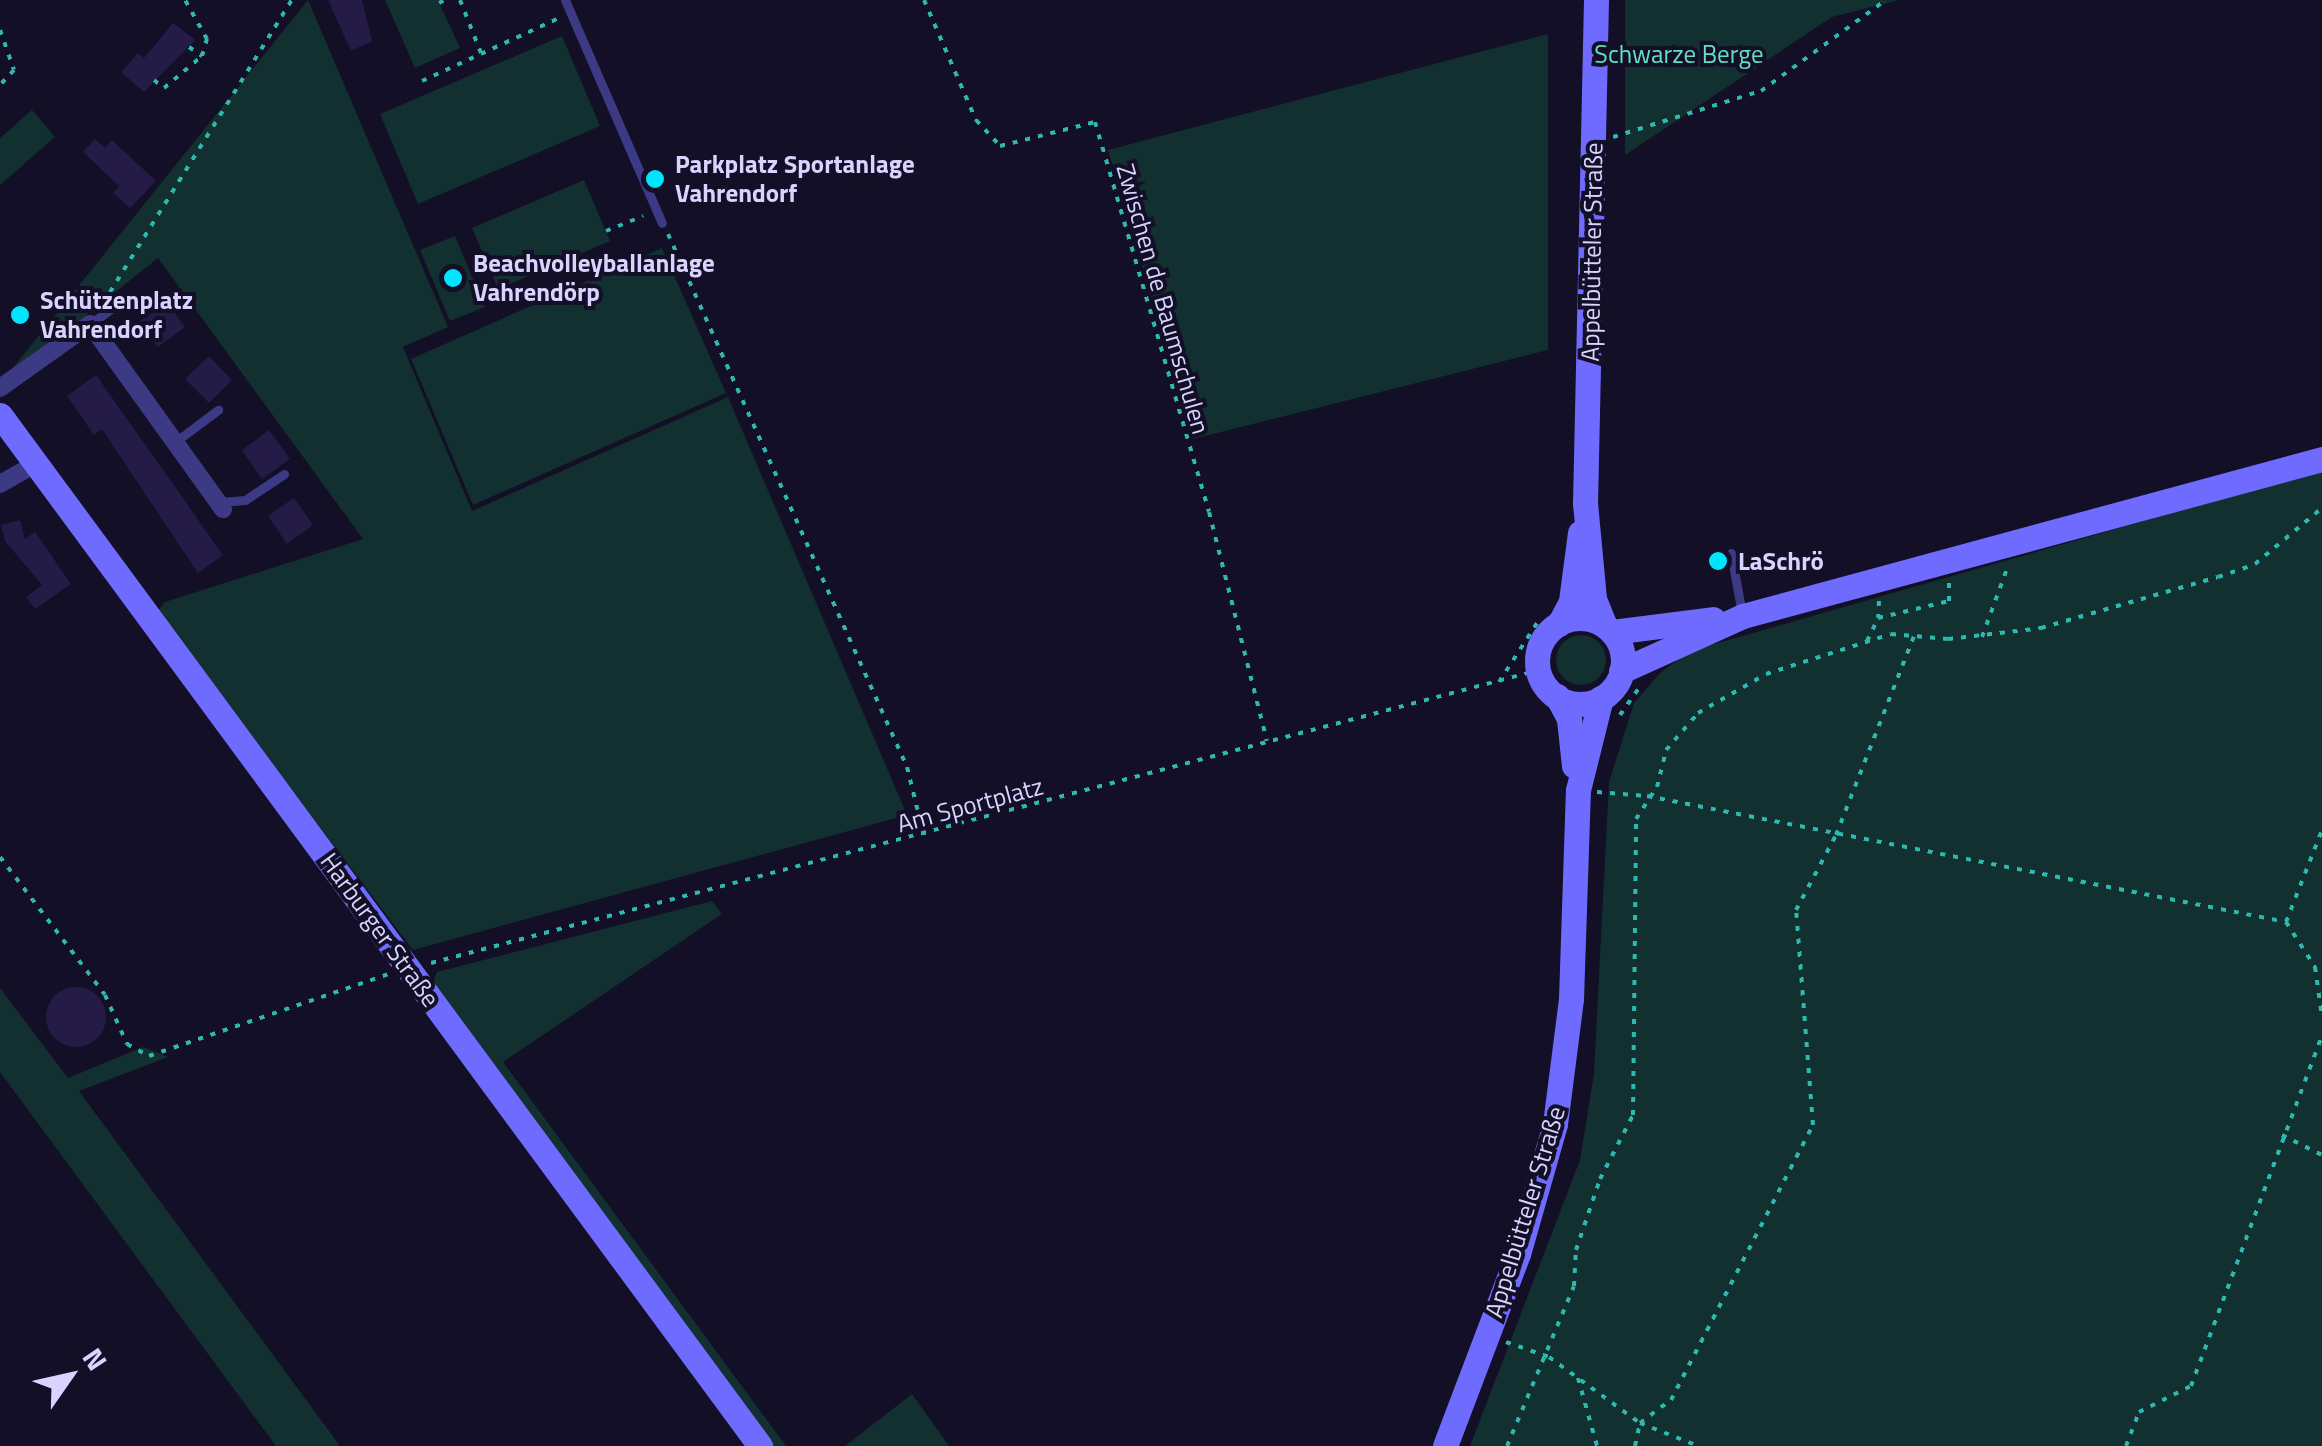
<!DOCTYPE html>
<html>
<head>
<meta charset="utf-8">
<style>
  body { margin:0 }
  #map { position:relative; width:2322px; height:1446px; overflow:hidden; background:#130f26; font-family:"Titillium Web",sans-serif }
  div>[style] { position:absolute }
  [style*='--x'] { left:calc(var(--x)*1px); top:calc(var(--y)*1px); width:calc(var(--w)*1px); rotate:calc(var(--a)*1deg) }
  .green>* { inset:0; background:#12302f }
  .round { border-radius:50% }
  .building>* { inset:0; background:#241b47 }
  .path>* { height:4px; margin-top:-2px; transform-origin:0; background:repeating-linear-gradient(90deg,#2fb8b0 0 5px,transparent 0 13px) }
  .lane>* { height:9px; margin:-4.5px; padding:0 4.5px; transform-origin:4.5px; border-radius:4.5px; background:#3d3a85 }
  .street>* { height:18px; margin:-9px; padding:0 9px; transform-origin:9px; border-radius:9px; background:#3d3a85 }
  .secondary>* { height:25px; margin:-12.5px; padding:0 12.5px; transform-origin:12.5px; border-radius:12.5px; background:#6f6bff }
  .secondary>.ring { margin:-12.5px; padding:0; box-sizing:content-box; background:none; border:25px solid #6f6bff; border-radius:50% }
  .dots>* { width:28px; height:28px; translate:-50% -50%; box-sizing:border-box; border:5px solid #130f26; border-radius:50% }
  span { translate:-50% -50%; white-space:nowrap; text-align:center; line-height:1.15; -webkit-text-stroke:8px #130f26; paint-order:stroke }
  .park-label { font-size:25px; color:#5fe0c0 }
  .poi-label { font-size:25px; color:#d9d4ff; font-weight:700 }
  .left { translate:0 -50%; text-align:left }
  .street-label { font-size:25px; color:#d9d4ff }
  .north { position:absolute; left:20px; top:1326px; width:100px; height:100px; -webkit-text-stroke:8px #130f26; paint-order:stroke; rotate:56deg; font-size:28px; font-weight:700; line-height:40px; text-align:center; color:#d9d4ff }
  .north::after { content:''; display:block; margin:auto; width:35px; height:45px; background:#d9d4ff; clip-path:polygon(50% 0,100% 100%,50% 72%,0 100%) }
</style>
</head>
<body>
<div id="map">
  <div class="green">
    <div style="clip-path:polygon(308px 0,448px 327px,403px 347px,472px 511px,728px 397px,907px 815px,413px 950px,157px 612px,165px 602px,363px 539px,158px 258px,0 384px)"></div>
    <div style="clip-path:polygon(385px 0,438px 0,460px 48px,415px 68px)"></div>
    <div style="clip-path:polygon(1625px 0,1899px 0,1832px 17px,1625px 155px)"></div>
    <div style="clip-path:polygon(1548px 34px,1548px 350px,1193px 439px,1108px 150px)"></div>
    <div style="clip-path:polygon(562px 36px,600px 126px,418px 204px,380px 114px)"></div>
    <div style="clip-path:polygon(32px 110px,55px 137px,0 185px,0 138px)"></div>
    <div style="clip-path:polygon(584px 180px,610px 241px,498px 289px,472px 228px)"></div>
    <div style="clip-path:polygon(455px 236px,485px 307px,450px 321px,420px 250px)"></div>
    <div style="clip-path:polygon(662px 248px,726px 393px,473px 505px,411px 359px)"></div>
    <div style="clip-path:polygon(2322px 470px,2322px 1446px,1470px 1446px,1580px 1160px,1594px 1073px,1609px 782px,1634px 703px,1660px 673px,1690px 651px)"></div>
    <div class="round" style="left:1556px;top:635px;width:50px;height:50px"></div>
    <div style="clip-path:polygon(712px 901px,722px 914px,503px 1062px,786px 1446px,773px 1446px,433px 982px,437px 972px)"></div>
    <div style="clip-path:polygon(0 988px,68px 1078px,143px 1047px,168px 1057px,79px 1091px,340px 1446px,276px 1446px,0 1072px)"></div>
    <div style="clip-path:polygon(912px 1394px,949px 1446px,845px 1446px)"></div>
  </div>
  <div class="building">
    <div style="clip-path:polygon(328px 0,362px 0,372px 41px,351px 51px)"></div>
    <div style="clip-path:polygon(173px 23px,195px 40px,144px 92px,121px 72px,138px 53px,144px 58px)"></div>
    <div style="clip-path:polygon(95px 139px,105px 148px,112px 140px,156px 181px,130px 208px,113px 193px,119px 186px,83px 152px)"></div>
    <div style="clip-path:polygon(167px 302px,185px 327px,158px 347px,139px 322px)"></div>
    <div style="clip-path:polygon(209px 356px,232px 380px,209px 403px,185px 379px)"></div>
    <div style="clip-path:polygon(96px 375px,223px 555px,198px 573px,102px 429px,94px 435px,67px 396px)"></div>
    <div style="clip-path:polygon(269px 430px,290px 459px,262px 479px,242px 450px)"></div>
    <div style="clip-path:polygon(294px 498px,313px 525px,287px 544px,268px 516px)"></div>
    <div style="clip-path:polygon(20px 520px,25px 539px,35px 532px,71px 584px,35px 609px,26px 597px,42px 585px,5px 541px,1px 525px)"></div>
    <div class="round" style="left:46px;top:987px;width:60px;height:60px"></div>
  </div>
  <div class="path">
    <div style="--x:460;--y:0;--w:57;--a:68.4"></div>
    <div style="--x:924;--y:0;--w:131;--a:66.6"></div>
    <div style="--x:976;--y:120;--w:35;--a:47"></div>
    <div style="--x:1000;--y:146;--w:98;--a:-14.2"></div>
    <div style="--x:1095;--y:122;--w:406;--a:73.7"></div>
    <div style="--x:1209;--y:512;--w:236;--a:75.8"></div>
    <div style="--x:439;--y:3;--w:7;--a:-27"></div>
    <div style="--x:0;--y:30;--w:42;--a:70.7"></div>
    <div style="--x:14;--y:70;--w:21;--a:133"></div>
    <div style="--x:189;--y:47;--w:16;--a:35"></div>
    <div style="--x:154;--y:80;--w:13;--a:39"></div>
    <div style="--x:164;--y:88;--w:50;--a:-40.1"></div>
    <div style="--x:202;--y:56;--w:18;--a:-74"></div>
    <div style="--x:207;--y:39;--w:45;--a:-119.4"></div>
    <div style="--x:422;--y:81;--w:149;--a:-24.7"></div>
    <div style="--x:1613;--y:137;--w:155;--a:-17.3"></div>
    <div style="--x:1761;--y:91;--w:155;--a:-36.1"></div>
    <div style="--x:606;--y:231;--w:40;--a:-22"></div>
    <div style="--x:668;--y:234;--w:584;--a:65.85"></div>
    <div style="--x:907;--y:767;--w:71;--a:76.2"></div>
    <div style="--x:110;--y:292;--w:344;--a:-58.1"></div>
    <div style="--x:1879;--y:601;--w:17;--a:93"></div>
    <div style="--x:1878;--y:618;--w:73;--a:-13.5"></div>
    <div style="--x:1949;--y:601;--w:20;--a:-90"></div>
    <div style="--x:1982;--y:637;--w:76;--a:-69.9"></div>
    <div style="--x:1867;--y:641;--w:25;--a:-64"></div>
    <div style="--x:1499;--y:682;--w:70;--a:-57.2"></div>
    <div style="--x:1620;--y:715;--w:35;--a:-55"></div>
    <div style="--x:1597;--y:792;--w:50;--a:4.6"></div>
    <div style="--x:1647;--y:796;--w:651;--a:11.15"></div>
    <div style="--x:2286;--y:922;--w:54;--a:57.2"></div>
    <div style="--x:2315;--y:967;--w:50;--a:82"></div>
    <div style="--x:0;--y:857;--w:173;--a:52.7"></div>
    <div style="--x:105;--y:995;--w:54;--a:65.8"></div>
    <div style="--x:127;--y:1044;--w:25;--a:29"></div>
    <div style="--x:149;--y:1056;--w:253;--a:-18.9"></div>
    <div style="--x:2286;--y:922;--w:99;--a:-68.6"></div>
    <div style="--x:431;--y:963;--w:1146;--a:-14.81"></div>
    <div style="--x:2282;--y:1135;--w:45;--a:26.6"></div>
    <div style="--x:1506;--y:1342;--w:46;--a:19.2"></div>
    <div style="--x:1549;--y:1357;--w:112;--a:36"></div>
    <div style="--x:1640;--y:1423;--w:62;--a:21.6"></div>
    <div style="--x:1578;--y:1378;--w:71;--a:74.4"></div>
    <div style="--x:1507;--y:1446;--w:173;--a:-67.3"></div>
    <div style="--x:1574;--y:1286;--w:36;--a:-87"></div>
    <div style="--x:1576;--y:1250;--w:75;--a:-71.3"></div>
    <div style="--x:1600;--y:1179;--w:72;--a:-62.7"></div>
    <div style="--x:1633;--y:1115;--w:296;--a:-89.4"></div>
    <div style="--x:1636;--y:819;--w:38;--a:-57"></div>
    <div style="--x:1657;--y:787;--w:38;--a:-76"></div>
    <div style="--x:1666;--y:750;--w:49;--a:-49.1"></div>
    <div style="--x:1698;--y:713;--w:78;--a:-29.8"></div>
    <div style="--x:1766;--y:674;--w:131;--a:-17.7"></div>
    <div style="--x:1891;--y:634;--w:57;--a:5"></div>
    <div style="--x:1948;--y:639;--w:94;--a:-6.7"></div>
    <div style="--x:2041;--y:628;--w:184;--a:-16.1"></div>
    <div style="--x:2218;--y:577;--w:39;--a:-19"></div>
    <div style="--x:2255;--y:564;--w:87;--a:-39.9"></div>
    <div style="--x:1635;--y:1446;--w:24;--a:-78"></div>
    <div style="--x:1640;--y:1423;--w:39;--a:-37"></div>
    <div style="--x:1671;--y:1400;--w:309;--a:-62.7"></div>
    <div style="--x:1813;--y:1125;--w:216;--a:-94.5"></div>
    <div style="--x:1796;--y:910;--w:85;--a:-61.9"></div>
    <div style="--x:1836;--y:835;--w:217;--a:-68.6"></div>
    <div style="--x:2126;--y:1446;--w:36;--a:-69"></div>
    <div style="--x:2139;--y:1412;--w:58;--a:-26.6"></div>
    <div style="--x:2191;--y:1386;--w:375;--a:-69.5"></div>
  </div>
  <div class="lane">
    <div style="--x:565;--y:0;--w:243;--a:66.5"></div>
    <div style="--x:90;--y:324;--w:44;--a:-35.8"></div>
    <div style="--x:175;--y:442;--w:54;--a:-36.7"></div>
    <div style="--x:221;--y:502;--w:24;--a:-5"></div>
    <div style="--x:245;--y:500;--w:47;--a:-33.7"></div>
    <div style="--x:1731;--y:553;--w:62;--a:79.8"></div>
  </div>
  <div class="street">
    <div style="--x:0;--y:388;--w:110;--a:-35.4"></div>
    <div style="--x:90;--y:324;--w:228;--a:54.3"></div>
    <div style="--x:0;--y:484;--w:43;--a:-29.6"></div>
  </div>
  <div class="secondary">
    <div style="--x:1596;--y:0;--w:503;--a:91.25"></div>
    <div style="--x:1585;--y:503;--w:96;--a:84.6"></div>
    <div style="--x:1594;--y:599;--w:29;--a:68"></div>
    <div style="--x:0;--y:415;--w:1281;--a:53.6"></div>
    <div class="ring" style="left:1537px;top:618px;width:61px;height:61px"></div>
    <div style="--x:1559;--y:624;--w:26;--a:-62"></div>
    <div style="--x:1571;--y:601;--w:69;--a:-82.5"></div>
    <div style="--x:1612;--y:632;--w:102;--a:-7.3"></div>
    <div style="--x:1621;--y:671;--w:134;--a:-24.3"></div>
    <div style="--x:1743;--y:616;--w:600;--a:-15.17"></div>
    <div style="--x:1557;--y:696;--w:26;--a:62"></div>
    <div style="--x:1569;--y:719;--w:47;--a:83.9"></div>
    <div style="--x:1445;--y:1446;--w:205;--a:-69.2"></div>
    <div style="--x:1518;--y:1254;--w:135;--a:-74.1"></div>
    <div style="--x:1555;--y:1124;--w:126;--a:-82.7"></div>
    <div style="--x:1571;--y:999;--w:209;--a:-88.1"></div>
    <div style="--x:1578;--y:790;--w:95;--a:-76"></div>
  </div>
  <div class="dots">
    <div style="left:655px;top:179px;background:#00e5ff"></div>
    <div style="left:453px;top:278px;background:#00e5ff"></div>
    <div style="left:20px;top:315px;background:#00e5ff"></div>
    <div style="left:1718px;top:561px;background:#00e5ff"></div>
  </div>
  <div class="park-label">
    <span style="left:1679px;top:54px">Schwarze Berge</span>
  </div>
  <div class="poi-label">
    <span class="left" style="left:675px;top:179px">Parkplatz Sportanlage<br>Vahrendorf</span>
    <span class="left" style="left:473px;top:278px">Beachvolleyballanlage<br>Vahrendörp</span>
    <span class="left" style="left:40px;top:315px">Schützenplatz<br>Vahrendorf</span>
    <span class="left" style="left:1738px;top:561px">LaSchrö</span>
  </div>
  <div class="street-label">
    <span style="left:1592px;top:252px;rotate:-89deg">Appelbütteler Straße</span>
    <span style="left:1163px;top:299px;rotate:74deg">Zwischen de Baumschulen</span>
    <span style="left:970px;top:805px;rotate:-15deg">Am Sportplatz</span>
    <span style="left:380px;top:930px;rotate:54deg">Harburger Straße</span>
    <span style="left:1525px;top:1212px;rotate:-73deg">Appelbütteler Straße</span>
  </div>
  <div class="north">N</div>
</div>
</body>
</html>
